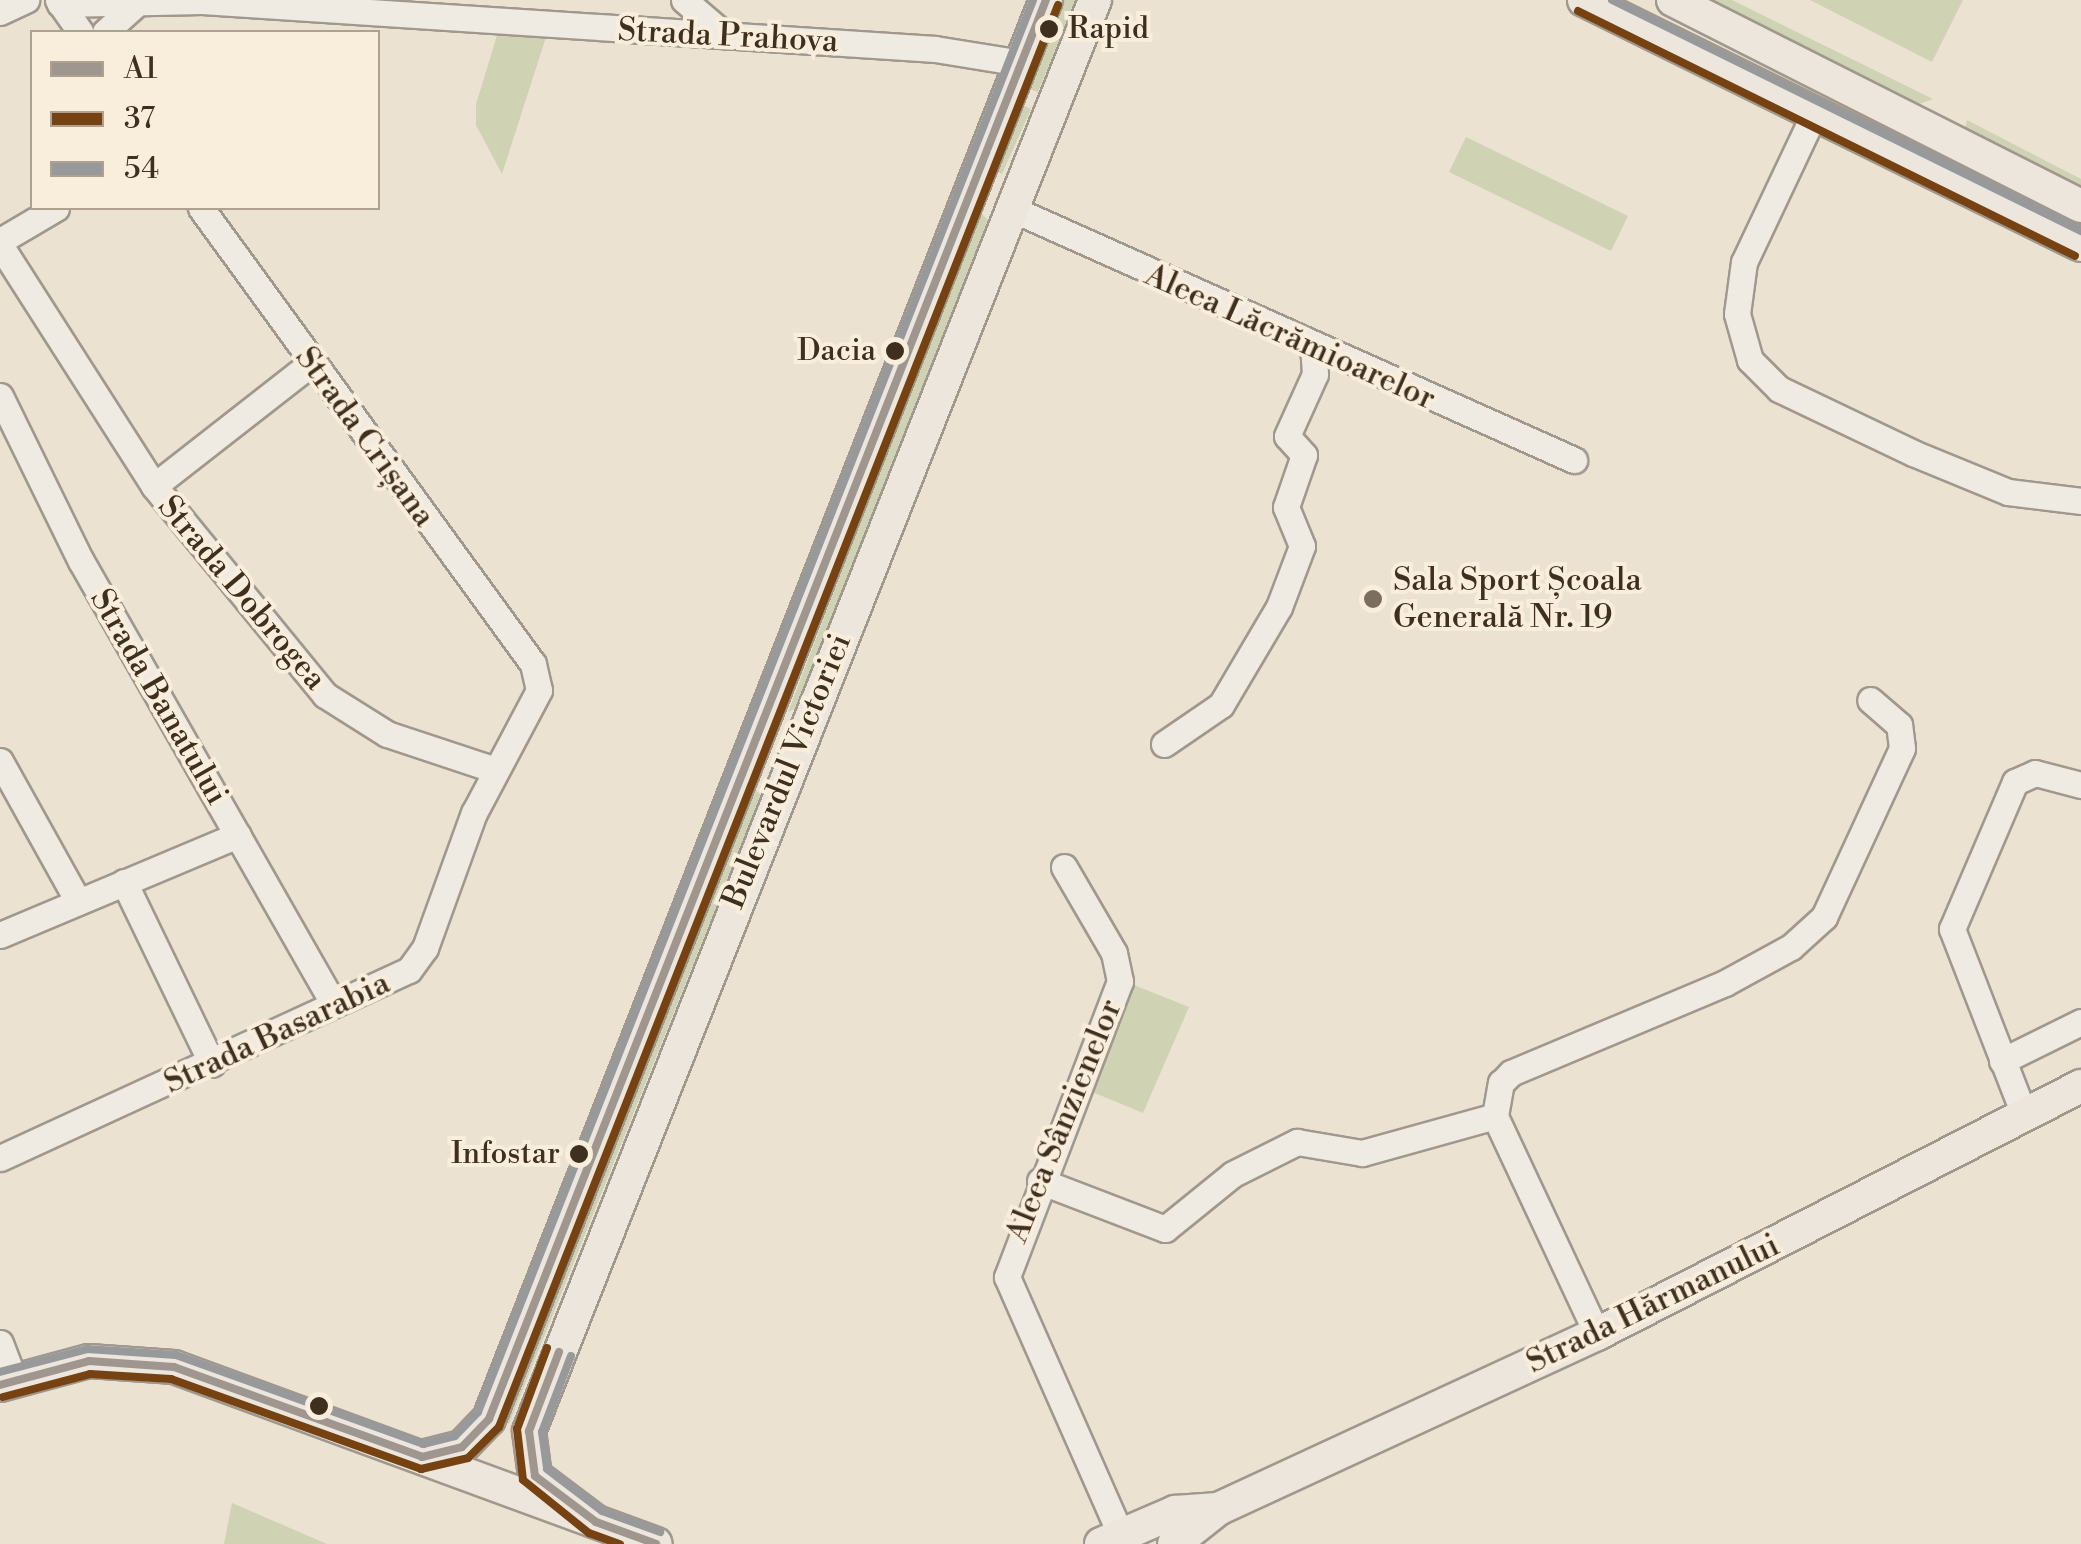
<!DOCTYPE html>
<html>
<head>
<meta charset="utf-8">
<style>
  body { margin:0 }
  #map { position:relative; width:2081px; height:1544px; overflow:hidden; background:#ece2d2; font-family:"Libre Bodoni",serif }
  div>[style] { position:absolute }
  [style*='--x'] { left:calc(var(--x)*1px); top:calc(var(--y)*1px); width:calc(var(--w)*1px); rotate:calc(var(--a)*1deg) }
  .green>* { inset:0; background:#cfd2b3 }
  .roads { filter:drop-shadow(2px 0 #a0988d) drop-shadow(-2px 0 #a0988d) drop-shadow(0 2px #a0988d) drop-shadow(0 -2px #a0988d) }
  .minor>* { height:25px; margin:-12.5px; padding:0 12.5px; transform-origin:12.5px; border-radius:12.5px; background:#efeae2 }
  .major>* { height:32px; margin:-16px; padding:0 16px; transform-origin:16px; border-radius:16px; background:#ece6dd }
  .bus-1>* { height:8px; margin:-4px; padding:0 4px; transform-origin:4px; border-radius:4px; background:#9f978f }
  .bus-2>* { height:8px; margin:-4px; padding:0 4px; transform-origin:4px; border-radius:4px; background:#764212 }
  .bus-3>* { height:8px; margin:-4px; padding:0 4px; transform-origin:4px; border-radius:4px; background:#98999b }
  .dots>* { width:28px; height:28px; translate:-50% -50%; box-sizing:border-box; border:5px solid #f9eddb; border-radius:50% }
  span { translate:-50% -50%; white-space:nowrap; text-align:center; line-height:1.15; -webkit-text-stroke:8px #f9eddb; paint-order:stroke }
  .bus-label { font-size:30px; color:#3f2f1f }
  .left { translate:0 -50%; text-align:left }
  .right { translate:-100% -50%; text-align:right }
  .street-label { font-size:32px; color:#3f2f1f }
  .poi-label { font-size:32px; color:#3f2f1f }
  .legend { position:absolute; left:30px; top:30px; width:350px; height:180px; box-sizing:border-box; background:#f9eddb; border:2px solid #afa190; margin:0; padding:12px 18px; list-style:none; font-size:30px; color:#3f2f1f }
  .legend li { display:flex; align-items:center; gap:20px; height:50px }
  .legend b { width:50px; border:2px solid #afa190 }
</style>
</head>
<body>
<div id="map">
  <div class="green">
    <div style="clip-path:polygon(1062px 0,1075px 0,1038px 92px,1027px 88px)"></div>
    <div style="clip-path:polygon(1694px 0,1732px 0,1933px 99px,1916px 105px)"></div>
    <div style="clip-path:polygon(1810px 0,1963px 0,1932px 62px)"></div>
    <div style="clip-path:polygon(499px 29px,548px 31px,502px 174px,476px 125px,476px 104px)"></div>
    <div style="clip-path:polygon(1021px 104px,1031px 109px,1002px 174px,995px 170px)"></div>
    <div style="clip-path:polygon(1967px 120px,2081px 179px,2081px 190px,1965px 129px)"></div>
    <div style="clip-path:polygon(1466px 137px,1628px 216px,1611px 251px,1449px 172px)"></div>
    <div style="clip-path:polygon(979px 211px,988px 220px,796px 708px,788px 712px)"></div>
    <div style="clip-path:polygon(753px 788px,761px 795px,509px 1424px,504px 1421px)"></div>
    <div style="clip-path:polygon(1134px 985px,1189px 1007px,1143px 1113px,1090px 1091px)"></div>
    <div style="clip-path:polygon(232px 1503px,327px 1544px,224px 1544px)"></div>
  </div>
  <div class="roads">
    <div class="minor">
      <div style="--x:58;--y:0;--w:39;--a:55"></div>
      <div style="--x:684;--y:0;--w:55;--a:40.6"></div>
      <div style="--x:60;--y:4;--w:142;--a:-1.2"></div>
      <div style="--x:202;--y:1;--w:735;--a:3.75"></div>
      <div style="--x:935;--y:49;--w:87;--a:9.2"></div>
      <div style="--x:0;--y:12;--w:29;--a:-25"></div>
      <div style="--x:105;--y:32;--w:39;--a:-42"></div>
      <div style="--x:1815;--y:112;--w:166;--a:115.3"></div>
      <div style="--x:1744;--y:262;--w:52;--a:97.7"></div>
      <div style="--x:1737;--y:314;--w:48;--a:74.2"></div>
      <div style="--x:1750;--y:360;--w:41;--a:45"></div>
      <div style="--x:1779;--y:389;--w:148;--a:25.5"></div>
      <div style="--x:1913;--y:453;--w:103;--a:22.3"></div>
      <div style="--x:2008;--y:492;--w:74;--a:7"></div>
      <div style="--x:1010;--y:208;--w:618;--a:24.08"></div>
      <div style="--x:0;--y:241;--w:65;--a:-30.5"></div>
      <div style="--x:0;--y:245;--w:286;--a:57.4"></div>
      <div style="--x:154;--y:486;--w:270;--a:50.7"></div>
      <div style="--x:325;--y:695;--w:73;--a:32.2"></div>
      <div style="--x:387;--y:734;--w:114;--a:18.4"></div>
      <div style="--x:0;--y:396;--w:184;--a:63.9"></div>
      <div style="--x:81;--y:561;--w:498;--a:60.3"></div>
      <div style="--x:154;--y:486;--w:198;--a:-38"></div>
      <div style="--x:1164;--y:744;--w:69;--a:-34.4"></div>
      <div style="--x:1221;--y:705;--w:114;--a:-59.4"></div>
      <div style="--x:1279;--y:607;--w:65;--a:-69.3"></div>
      <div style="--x:1302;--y:546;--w:42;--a:-112.3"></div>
      <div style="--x:1286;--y:507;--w:55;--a:-70.9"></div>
      <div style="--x:1304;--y:455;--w:25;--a:-132"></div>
      <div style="--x:1287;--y:436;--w:68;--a:-65.7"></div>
      <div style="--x:1315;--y:374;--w:28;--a:-94"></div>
      <div style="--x:0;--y:761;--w:160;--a:60.9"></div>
      <div style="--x:1064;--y:867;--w:99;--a:59.8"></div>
      <div style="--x:1114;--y:953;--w:29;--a:78"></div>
      <div style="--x:1120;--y:981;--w:317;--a:110.9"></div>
      <div style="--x:1007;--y:1277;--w:292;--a:66.2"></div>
      <div style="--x:124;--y:882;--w:202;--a:64.2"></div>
      <div style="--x:0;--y:935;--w:258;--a:-22.8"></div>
      <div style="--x:2002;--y:1061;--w:88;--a:-26.3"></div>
      <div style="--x:2025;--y:1117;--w:202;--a:-111.2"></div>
      <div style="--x:1952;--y:929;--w:160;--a:-66.8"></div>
      <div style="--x:2015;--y:782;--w:22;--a:-24"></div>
      <div style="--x:2035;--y:773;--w:48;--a:14.6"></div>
      <div style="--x:0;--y:1158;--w:450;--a:-24.7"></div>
      <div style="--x:409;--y:970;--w:27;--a:-54"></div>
      <div style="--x:425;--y:948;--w:144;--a:-70.1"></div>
      <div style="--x:474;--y:813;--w:139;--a:-62.1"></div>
      <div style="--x:539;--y:690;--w:27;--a:-103"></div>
      <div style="--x:533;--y:664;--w:564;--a:-126.06"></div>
      <div style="--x:1040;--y:1181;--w:134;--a:21"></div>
      <div style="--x:1165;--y:1229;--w:87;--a:-39"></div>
      <div style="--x:1233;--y:1174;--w:72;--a:-26.6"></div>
      <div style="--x:1297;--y:1142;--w:66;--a:9.6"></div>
      <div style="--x:1362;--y:1153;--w:138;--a:-15.5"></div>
      <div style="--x:1597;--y:1334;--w:241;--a:-115.1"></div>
      <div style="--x:1495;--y:1116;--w:34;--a:-80"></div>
      <div style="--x:1501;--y:1083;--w:14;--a:-45"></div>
      <div style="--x:1511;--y:1073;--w:232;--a:-22.8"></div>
      <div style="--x:1725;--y:983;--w:75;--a:-28.6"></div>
      <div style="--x:1791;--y:947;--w:45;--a:-42.3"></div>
      <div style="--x:1824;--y:917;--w:186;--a:-65.2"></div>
      <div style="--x:1902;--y:748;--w:23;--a:-97"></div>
      <div style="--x:1899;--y:725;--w:38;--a:-139"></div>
      <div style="--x:0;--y:1343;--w:39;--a:69"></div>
    </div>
    <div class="major">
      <div style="--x:1584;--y:0;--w:554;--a:26.24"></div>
      <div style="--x:1673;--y:0;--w:457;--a:26.8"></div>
      <div style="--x:0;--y:1385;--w:92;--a:-15.1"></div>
      <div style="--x:89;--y:1361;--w:85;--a:4"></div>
      <div style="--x:174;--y:1367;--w:513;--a:20.16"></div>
      <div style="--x:422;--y:1457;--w:41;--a:-14"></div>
      <div style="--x:462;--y:1447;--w:39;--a:-46"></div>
      <div style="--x:489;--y:1419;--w:1524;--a:-68.57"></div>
      <div style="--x:596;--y:1522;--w:76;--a:-143"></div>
      <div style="--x:535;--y:1476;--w:45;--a:-97.6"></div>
      <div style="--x:529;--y:1431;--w:1539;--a:-68.42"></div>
      <div style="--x:1101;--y:1544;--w:81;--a:-23.4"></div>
      <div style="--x:1175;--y:1512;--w:43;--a:-4"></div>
      <div style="--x:1174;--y:1544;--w:56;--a:-38.5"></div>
      <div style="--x:1218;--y:1509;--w:417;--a:-24.8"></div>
      <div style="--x:1597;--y:1334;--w:544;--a:-27.13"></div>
    </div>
  </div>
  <div class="bus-1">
    <div style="--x:559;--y:1352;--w:85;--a:110.8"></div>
    <div style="--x:529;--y:1431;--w:45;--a:82.4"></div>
    <div style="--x:535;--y:1476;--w:76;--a:37"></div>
    <div style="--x:596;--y:1522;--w:64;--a:20.1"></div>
    <div style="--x:0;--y:1385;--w:92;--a:-15.1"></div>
    <div style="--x:89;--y:1361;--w:85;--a:4"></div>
    <div style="--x:174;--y:1367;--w:264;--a:19.9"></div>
    <div style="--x:422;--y:1457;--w:41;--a:-14"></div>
    <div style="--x:462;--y:1447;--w:39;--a:-46"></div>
    <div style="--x:489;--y:1419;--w:1524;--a:-68.57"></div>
  </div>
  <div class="bus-2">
    <div style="--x:1578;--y:11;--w:554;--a:26.24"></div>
    <div style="--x:547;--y:1348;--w:86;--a:110.3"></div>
    <div style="--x:517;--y:1429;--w:51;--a:83.3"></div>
    <div style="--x:523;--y:1480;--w:85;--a:38.8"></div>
    <div style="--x:589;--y:1533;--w:33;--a:20"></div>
    <div style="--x:3;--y:1397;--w:90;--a:-14.8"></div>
    <div style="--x:90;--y:1374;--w:81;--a:3.5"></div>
    <div style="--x:171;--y:1379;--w:266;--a:19.8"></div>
    <div style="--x:421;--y:1469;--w:48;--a:-13.2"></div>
    <div style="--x:468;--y:1458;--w:44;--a:-45"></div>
    <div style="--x:499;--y:1427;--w:1528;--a:-68.54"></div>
  </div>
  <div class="bus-3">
    <div style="--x:1612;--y:0;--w:523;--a:26.22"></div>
    <div style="--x:571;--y:1356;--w:81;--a:110.9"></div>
    <div style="--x:542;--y:1432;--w:37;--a:82"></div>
    <div style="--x:547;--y:1469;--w:69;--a:37.4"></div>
    <div style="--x:602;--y:1511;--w:62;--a:19.9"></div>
    <div style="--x:0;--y:1372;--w:90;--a:-14.8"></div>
    <div style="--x:87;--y:1349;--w:89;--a:3.9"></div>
    <div style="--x:176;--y:1355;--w:263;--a:19.8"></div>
    <div style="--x:423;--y:1444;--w:33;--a:-14"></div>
    <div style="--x:455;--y:1436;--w:33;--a:-46"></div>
    <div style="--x:478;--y:1412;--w:1517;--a:-68.54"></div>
  </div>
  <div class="dots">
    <div style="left:1049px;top:29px;background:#3f2f1f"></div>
    <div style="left:895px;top:351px;background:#3f2f1f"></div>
    <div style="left:1373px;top:599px;background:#7c6e5e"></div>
    <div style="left:579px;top:1154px;background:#3f2f1f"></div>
    <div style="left:319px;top:1406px;background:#3f2f1f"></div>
  </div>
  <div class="bus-label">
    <span class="left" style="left:1068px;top:29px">Rapid</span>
    <span class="right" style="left:876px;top:351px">Dacia</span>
    <span class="right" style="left:560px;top:1154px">Infostar</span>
  </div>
  <div class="street-label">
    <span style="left:728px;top:36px;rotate:3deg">Strada Prahova</span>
    <span style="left:1290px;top:337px;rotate:24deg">Aleea Lăcrămioarelor</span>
    <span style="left:365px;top:437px;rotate:54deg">Strada Crișana</span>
    <span style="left:242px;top:593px;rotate:50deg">Strada Dobrogea</span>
    <span style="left:159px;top:697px;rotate:60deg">Strada Banatului</span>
    <span style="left:787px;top:771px;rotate:-68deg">Bulevardul Victoriei</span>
    <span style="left:277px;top:1033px;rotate:-25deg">Strada Basarabia</span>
    <span style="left:1064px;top:1121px;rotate:-68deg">Aleea Sânzienelor</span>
    <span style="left:1653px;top:1304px;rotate:-26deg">Strada Hărmanului</span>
  </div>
  <div class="poi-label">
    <span class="left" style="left:1393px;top:599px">Sala Sport Școala<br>Generală Nr. 19</span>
  </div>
  <ul class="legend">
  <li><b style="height:12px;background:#9f978f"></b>A1</li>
  <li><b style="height:12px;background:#764212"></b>37</li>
  <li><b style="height:12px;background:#98999b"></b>54</li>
  </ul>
</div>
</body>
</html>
